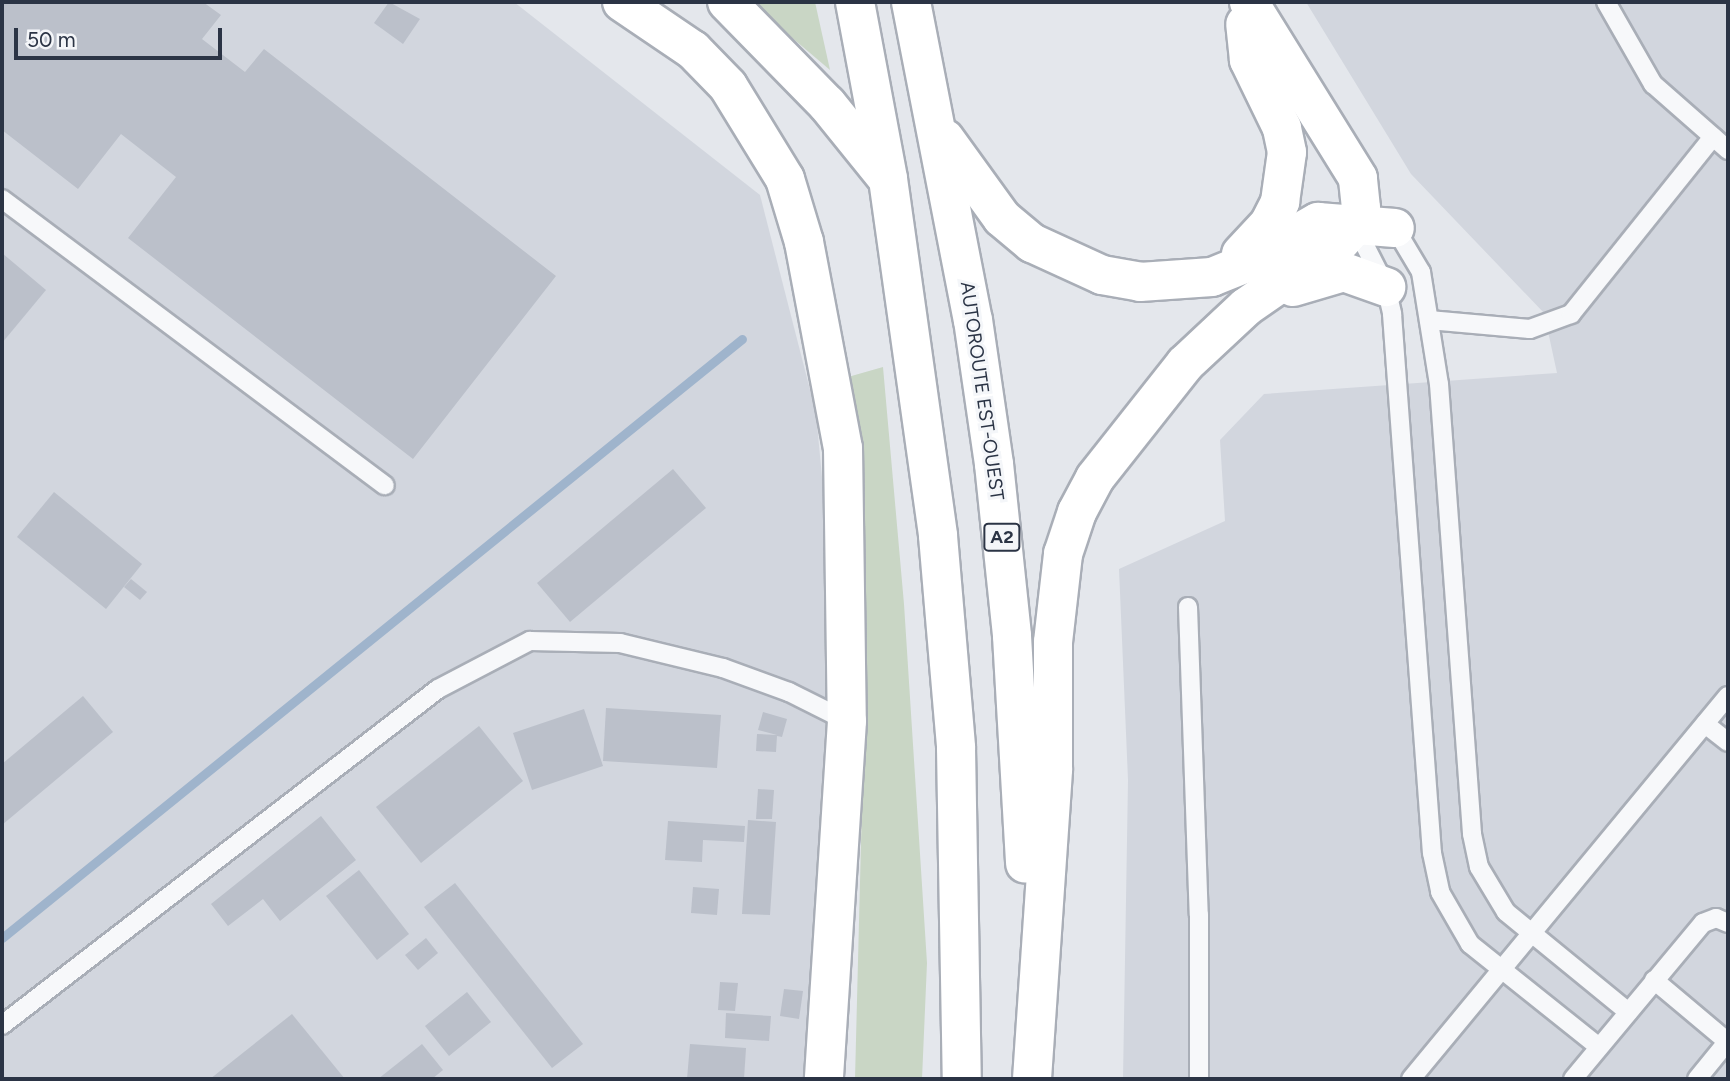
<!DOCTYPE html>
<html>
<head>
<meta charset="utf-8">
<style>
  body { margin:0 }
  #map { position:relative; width:1730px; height:1081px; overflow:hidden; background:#e4e7ec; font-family:Figtree,sans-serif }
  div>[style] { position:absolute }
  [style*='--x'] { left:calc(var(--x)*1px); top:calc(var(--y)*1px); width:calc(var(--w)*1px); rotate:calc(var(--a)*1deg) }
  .built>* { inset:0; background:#d2d6de }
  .green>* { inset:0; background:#c9d6c5 }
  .stream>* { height:9px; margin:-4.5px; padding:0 4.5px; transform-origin:4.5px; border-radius:4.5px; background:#9fb4cc }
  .building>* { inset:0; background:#bbc0ca }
  .roads { filter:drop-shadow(2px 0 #a9aeb7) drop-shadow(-2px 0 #a9aeb7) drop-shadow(0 2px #a9aeb7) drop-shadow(0 -2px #a9aeb7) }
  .lane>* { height:18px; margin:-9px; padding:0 9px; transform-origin:9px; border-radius:9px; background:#f7f8fa }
  .secondary>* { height:38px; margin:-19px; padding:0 19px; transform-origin:19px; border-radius:19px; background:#fff }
  .highway>* { height:38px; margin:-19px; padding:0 19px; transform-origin:19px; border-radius:19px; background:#fff }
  span { translate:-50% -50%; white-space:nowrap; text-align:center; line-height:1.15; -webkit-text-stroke:6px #f4f6f9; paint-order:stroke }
  .shield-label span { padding:2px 5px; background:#f4f6f9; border:2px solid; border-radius:5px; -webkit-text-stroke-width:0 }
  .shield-label { font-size:18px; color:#2b3445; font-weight:700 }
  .street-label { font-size:19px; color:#2b3445 }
  .frame { position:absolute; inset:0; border:4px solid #2b3445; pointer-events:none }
  .scale { position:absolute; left:14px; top:28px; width:208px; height:32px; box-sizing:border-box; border:4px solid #2b3445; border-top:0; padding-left:9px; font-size:21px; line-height:24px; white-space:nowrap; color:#2b3445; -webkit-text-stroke:5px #f4f6f9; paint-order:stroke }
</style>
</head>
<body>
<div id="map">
  <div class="built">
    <div style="clip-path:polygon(2px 2px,514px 2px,760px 195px,816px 413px,839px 659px,813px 1079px,2px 1079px)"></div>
    <div style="clip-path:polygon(1306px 2px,1728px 2px,1728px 1079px,1123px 1079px,1128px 780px,1119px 569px,1225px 521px,1220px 440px,1264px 394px,1557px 373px,1544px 313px,1411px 174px)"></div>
  </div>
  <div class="green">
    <div style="clip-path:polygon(750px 2px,815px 2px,830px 70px)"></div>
    <div style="clip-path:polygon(883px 367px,904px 604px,927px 963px,922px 1079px,855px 1079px,864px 725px,848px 377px)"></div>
  </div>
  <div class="stream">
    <div style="--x:2;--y:938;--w:952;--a:-38.99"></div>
  </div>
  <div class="building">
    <div style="clip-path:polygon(2px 2px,203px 2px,221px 15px,202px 39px,245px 72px,264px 49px,556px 276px,413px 459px,128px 238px,176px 177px,121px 134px,78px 189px,2px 130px)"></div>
    <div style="clip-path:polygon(389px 2px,420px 19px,403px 44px,374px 23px)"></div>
    <div style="clip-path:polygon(2px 253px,46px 290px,2px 343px)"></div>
    <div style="clip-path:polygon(673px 469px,706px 508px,570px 622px,537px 583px)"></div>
    <div style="clip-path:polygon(54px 492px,142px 564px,106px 609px,17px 537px)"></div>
    <div style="clip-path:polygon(131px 579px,147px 592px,140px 600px,124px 587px)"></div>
    <div style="clip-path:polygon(83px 696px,113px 732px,2px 825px,2px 764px)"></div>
    <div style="clip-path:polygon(606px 708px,721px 715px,717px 768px,603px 761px)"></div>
    <div style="clip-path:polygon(584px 709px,603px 766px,532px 790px,513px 733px)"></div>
    <div style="clip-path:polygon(763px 712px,787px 719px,782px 737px,777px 736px,776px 752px,756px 751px,757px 734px,777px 735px,758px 730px)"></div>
    <div style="clip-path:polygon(479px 726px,523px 781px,421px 863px,376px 807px)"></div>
    <div style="clip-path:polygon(758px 789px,774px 790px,772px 819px,756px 819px)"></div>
    <div style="clip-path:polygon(321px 816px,356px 860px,280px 921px,263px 899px,228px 926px,211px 904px)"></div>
    <div style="clip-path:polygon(748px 820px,776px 822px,770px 915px,742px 914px)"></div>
    <div style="clip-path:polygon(668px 821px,745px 826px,744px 842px,703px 840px,702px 862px,665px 860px)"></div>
    <div style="clip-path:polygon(359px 870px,409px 934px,377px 960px,326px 896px)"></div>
    <div style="clip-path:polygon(455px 883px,583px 1044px,552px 1068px,424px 907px)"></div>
    <div style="clip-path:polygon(693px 887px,719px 889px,717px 915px,691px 913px)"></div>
    <div style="clip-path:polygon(426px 938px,438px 953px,418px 970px,405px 955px)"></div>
    <div style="clip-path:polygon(720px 982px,738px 983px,735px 1011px,718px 1010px)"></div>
    <div style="clip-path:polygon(784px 989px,803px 991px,799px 1019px,780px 1016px)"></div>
    <div style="clip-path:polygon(467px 992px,491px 1022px,449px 1056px,425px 1026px)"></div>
    <div style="clip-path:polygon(726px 1013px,771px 1016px,769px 1041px,725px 1038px)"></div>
    <div style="clip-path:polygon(292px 1014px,345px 1079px,210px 1079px)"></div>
    <div style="clip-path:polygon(422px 1044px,443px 1070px,432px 1079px,378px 1079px)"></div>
    <div style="clip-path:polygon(690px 1044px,746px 1048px,744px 1079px,687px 1079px)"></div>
  </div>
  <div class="roads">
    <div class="lane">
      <div style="--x:1606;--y:2;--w:95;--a:60.2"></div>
      <div style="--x:1653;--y:84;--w:100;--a:41.3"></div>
      <div style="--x:2;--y:199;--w:478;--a:36.8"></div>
      <div style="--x:1393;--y:225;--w:55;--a:59.2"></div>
      <div style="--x:1421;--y:272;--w:113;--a:80.9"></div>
      <div style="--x:1439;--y:384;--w:451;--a:85.8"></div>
      <div style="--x:1472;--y:834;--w:34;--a:78"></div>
      <div style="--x:1479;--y:867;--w:52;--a:59"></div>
      <div style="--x:1506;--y:912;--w:158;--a:39.3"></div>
      <div style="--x:1355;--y:226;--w:68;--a:63.1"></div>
      <div style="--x:1386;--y:287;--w:28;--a:77"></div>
      <div style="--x:1392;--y:314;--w:540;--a:85.76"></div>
      <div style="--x:1432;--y:853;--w:40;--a:78"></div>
      <div style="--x:1440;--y:892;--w:60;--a:60"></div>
      <div style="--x:1470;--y:944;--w:165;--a:38.6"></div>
      <div style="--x:1429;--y:320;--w:101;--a:5.1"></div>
      <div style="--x:1530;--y:329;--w:44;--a:-20.1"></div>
      <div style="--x:1571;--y:314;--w:227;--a:-51.3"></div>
      <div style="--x:1188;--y:607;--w:308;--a:88"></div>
      <div style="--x:1199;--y:915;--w:164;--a:90"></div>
      <div style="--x:1705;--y:724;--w:29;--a:38"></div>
      <div style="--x:1654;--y:980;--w:97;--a:40"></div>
      <div style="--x:2;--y:1025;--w:550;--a:-37.62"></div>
      <div style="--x:438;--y:689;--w:104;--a:-27.6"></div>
      <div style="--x:530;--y:641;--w:90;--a:1.3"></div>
      <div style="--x:620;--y:643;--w:106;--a:13.6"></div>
      <div style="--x:723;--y:668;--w:70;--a:20"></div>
      <div style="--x:789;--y:692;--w:65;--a:26.6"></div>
      <div style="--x:1411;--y:1079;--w:497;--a:-50.4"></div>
      <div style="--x:1573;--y:1079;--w:203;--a:-50.2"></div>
      <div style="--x:1703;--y:923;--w:14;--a:-21"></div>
      <div style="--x:1716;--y:918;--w:13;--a:23"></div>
      <div style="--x:1697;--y:1079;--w:49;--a:-50.8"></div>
    </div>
    <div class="secondary">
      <div style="--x:622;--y:2;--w:86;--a:34.1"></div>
      <div style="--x:693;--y:50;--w:50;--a:45.8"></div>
      <div style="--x:728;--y:86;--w:109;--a:58.5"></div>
      <div style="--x:785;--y:179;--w:66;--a:73.2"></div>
      <div style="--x:804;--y:242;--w:210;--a:79.3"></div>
      <div style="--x:843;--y:448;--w:273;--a:89.2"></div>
      <div style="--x:847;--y:721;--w:359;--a:93.7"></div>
    </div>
    <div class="highway">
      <div style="--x:727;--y:2;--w:143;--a:45.6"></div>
      <div style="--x:827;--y:104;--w:92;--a:51.1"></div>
      <div style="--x:855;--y:2;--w:180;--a:79.4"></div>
      <div style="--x:888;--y:179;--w:360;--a:82"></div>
      <div style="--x:938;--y:536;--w:213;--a:85.1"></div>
      <div style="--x:956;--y:748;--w:331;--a:89"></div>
      <div style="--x:911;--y:2;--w:324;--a:79"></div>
      <div style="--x:973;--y:320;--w:146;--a:81.7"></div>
      <div style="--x:994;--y:464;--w:173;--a:84"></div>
      <div style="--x:1012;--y:636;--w:228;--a:86.7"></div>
      <div style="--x:945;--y:139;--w:97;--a:54.2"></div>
      <div style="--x:1002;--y:218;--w:39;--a:40"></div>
      <div style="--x:1032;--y:243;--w:77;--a:24.6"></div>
      <div style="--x:1102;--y:275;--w:39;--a:10"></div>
      <div style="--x:1140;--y:282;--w:72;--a:-4"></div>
      <div style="--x:1212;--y:277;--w:37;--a:-22"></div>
      <div style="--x:1246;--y:263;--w:83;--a:-29.7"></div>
      <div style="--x:1318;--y:222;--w:77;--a:4.5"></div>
      <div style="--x:1241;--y:254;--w:41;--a:-47"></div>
      <div style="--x:1269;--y:224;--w:25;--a:-63"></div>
      <div style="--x:1280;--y:202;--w:50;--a:-82"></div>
      <div style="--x:1287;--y:152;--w:25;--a:-102"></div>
      <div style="--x:1282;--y:128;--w:76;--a:-115.9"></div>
      <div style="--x:1249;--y:60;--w:36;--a:-96"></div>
      <div style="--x:1293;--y:287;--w:53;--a:-16.4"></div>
      <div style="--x:1344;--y:272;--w:45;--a:19.7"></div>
      <div style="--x:1032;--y:1079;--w:311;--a:-86.1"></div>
      <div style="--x:1053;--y:769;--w:127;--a:-90"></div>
      <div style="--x:1053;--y:642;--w:89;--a:-83.5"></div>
      <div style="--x:1063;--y:554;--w:44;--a:-71.6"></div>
      <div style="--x:1077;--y:512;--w:38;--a:-62"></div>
      <div style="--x:1095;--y:478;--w:145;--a:-51.7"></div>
      <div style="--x:1185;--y:364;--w:83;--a:-43.1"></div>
      <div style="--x:1246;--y:307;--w:116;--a:-34.8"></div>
      <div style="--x:1341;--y:241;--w:21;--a:-47"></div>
      <div style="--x:1355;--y:226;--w:19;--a:-72"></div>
      <div style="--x:1361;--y:208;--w:30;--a:-96"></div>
      <div style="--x:1358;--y:178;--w:207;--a:-121.8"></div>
    </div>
  </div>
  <div class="shield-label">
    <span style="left:1002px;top:537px">A2</span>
  </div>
  <div class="street-label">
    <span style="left:982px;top:391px;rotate:82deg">AUTOROUTE EST-OUEST</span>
  </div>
  <div class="frame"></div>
  <div class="scale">50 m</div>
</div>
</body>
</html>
